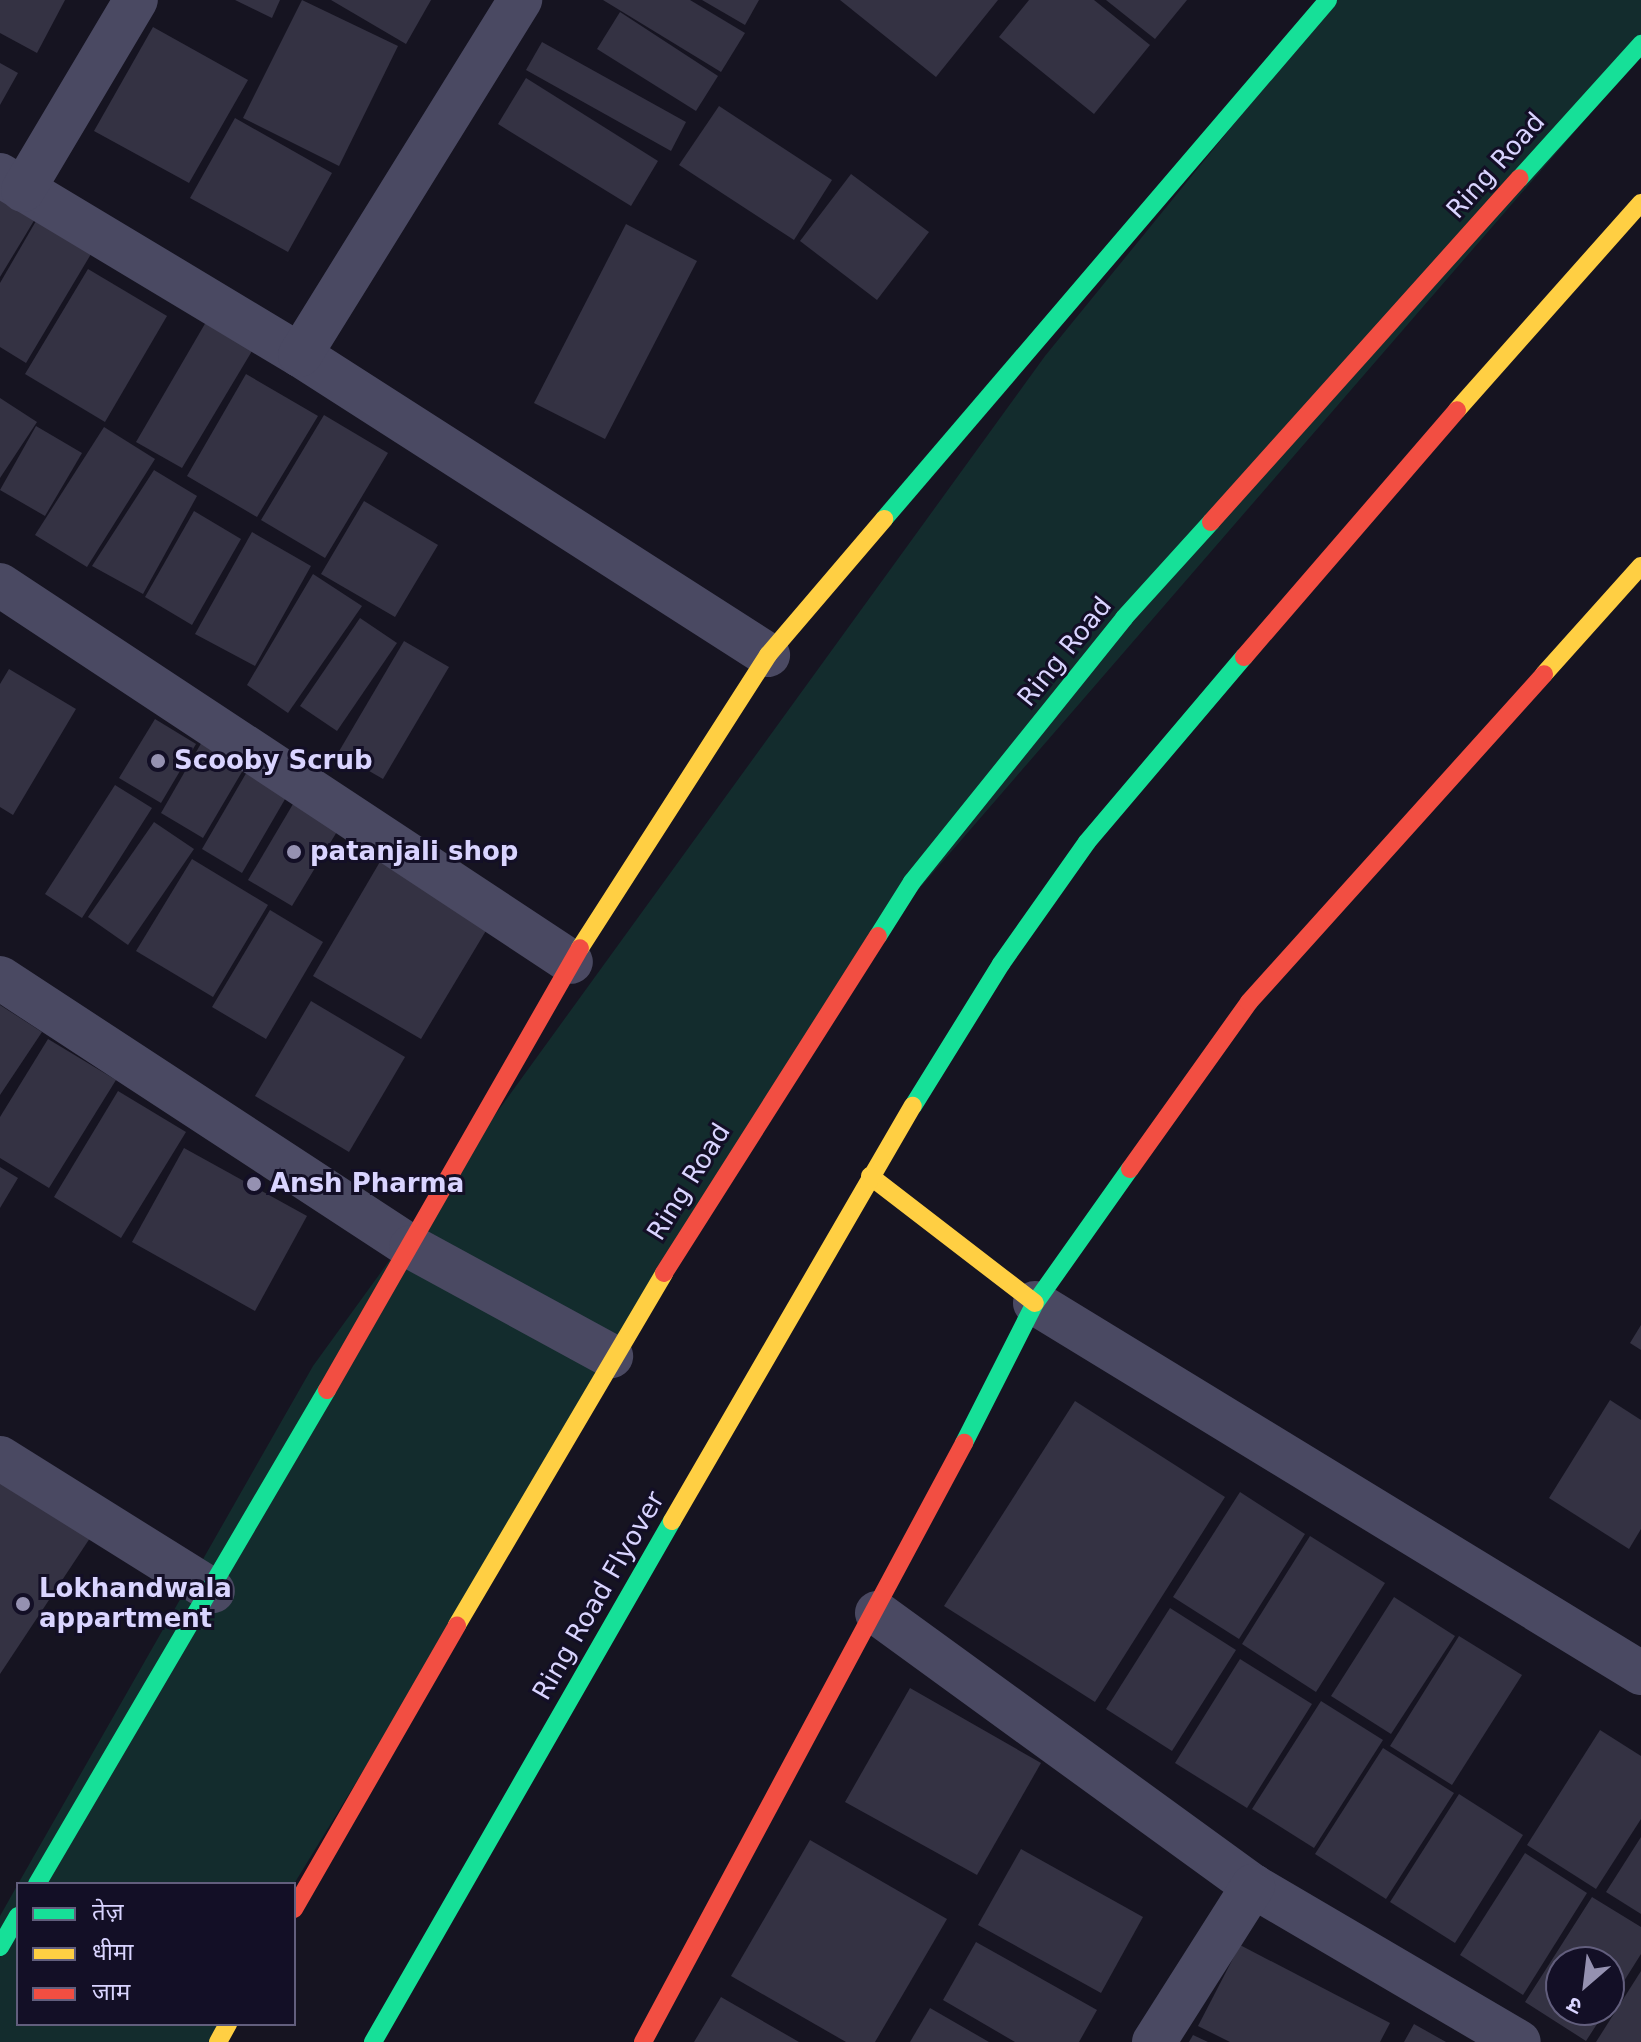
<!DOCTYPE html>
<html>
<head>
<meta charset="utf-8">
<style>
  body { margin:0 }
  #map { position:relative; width:1641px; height:2042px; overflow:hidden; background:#161421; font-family:"DejaVu Sans","Noto Sans Devanagari",sans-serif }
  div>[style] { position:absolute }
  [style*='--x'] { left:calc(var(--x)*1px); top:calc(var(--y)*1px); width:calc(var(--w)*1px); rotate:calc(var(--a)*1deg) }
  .green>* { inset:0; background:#132c2d }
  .building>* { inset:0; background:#343243 }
  .street>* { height:44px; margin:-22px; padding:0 22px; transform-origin:22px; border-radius:22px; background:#4a4962 }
  .fast>* { height:18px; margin:-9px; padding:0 9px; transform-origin:9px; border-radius:9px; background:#16e098 }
  .slow>* { height:18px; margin:-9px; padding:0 9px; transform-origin:9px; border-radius:9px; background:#ffcf43 }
  .jam>* { height:18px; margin:-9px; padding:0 9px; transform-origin:9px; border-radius:9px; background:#f24e42 }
  .dots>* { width:22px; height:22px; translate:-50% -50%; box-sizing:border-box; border:4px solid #130f26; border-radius:50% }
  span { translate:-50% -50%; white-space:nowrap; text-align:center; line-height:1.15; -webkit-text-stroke:6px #130f26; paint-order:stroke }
  .street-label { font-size:26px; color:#d9d4ff }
  .poi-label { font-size:26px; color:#d9d4ff; font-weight:700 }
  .left { translate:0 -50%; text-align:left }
  .legend { position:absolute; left:16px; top:1882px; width:280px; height:144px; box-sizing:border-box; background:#130f26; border:2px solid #625e7d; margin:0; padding:10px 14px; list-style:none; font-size:24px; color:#d9d4ff }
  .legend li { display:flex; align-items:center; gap:16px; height:40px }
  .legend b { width:40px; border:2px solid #625e7d }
  .north { position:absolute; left:1545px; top:1946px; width:80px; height:80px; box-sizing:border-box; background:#130f26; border:2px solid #625e7d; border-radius:50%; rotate:208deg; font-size:22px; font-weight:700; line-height:32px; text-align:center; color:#d9d4ff }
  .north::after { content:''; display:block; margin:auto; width:28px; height:36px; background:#9591b1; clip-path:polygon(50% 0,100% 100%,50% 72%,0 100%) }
</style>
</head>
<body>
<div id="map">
  <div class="green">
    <div style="clip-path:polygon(1335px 0,1641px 0,1641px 55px,860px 957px,294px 1884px,18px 1884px,313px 1366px,1045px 356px)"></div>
    <div style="clip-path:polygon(18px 1884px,18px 2024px,229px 2024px,219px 2042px,0 2042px,0 1916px)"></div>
  </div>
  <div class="building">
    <div style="clip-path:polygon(0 0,65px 0,37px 53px,0 33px)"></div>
    <div style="clip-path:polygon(235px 0,280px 0,272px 18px)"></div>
    <div style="clip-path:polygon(302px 0,398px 46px,339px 166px,243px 118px)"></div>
    <div style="clip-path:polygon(331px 0,431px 0,406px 44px)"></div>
    <div style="clip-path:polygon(603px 0,690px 0,745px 33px,721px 72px)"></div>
    <div style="clip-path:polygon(702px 0,759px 0,745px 25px)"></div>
    <div style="clip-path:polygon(840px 0,998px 0,936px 77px)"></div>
    <div style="clip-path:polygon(1029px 0,1094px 0,1150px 45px,1094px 114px,999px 37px)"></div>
    <div style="clip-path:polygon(1106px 0,1187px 0,1155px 39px)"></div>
    <div style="clip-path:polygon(620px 12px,718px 76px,696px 111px,597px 49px)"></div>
    <div style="clip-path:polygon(153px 27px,248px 80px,189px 183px,94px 131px)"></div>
    <div style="clip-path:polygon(542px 42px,686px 122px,671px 151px,526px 70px)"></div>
    <div style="clip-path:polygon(0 63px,18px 73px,0 105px)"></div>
    <div style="clip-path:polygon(526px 78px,658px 161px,631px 206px,498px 124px)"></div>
    <div style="clip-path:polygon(719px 106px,832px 180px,794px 240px,679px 165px)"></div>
    <div style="clip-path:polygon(235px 118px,332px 173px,288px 252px,190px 198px)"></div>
    <div style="clip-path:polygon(851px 174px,929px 232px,877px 300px,800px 241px)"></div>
    <div style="clip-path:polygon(0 199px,35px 219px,0 277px)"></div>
    <div style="clip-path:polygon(36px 221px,91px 254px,26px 363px,0 347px,0 283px)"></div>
    <div style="clip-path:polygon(626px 224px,697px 261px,605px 439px,534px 403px)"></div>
    <div style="clip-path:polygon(88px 269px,167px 316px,105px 422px,25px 374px)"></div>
    <div style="clip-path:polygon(206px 322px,252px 351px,182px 468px,136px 442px)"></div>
    <div style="clip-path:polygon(246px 374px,318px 416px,257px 517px,187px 476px)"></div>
    <div style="clip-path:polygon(0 398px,37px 422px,0 478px)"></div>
    <div style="clip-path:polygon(324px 415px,388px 453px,325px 558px,261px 520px)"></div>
    <div style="clip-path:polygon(36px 426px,82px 453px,45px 516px,0 490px)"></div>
    <div style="clip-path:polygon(104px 427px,155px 459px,87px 567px,35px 535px)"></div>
    <div style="clip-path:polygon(154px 470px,197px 496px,143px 594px,92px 566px)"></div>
    <div style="clip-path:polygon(364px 501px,438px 545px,395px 617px,321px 574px)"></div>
    <div style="clip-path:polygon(194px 511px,241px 539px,192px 625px,145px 597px)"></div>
    <div style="clip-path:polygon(252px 532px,311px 566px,255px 666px,195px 634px)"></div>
    <div style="clip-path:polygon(313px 574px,362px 606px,288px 713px,247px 685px)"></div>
    <div style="clip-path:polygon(360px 618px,397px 643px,337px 731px,300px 706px)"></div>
    <div style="clip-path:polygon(404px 641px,449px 667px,383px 779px,338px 753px)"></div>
    <div style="clip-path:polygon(9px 669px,76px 709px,13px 815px,0 807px,0 684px)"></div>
    <div style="clip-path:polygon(155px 719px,196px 744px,161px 803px,119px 778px)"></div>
    <div style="clip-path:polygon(203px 740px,246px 765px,203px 838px,161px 813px)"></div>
    <div style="clip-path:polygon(248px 770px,288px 794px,242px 873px,202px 849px)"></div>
    <div style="clip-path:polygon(115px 785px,152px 808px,82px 918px,45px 894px)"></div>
    <div style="clip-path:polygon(296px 799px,341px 825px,292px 906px,248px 880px)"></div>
    <div style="clip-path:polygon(154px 822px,194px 849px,128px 945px,88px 917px)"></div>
    <div style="clip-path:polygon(192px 859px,268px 905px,213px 997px,136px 951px)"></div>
    <div style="clip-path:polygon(381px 860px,490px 924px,421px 1039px,313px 976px)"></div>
    <div style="clip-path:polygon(270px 910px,323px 942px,266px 1039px,212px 1007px)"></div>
    <div style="clip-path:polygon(311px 1001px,405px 1057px,349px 1152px,255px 1096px)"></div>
    <div style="clip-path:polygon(0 1005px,42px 1032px,0 1095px)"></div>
    <div style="clip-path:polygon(48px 1039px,116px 1080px,49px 1188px,0 1158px,0 1117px)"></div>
    <div style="clip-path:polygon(118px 1091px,186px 1132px,121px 1238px,54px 1197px)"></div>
    <div style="clip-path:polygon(184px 1148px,307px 1216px,255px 1311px,132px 1242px)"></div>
    <div style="clip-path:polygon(0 1167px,18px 1178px,0 1208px)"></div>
    <div style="clip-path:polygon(1641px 1325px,1641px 1350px,1630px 1343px)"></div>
    <div style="clip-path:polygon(1610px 1400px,1641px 1420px,1641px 1529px,1629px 1549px,1549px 1498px)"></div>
    <div style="clip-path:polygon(1075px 1401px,1225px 1497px,1095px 1702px,944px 1606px)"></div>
    <div style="clip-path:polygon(0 1474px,92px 1535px,0 1674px)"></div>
    <div style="clip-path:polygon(1240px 1492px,1305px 1534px,1239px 1639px,1173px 1597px)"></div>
    <div style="clip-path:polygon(1310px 1536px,1385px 1583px,1316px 1692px,1242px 1644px)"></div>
    <div style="clip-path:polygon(1394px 1597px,1455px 1636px,1391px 1734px,1331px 1696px)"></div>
    <div style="clip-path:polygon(1170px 1608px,1236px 1650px,1172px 1751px,1106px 1709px)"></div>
    <div style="clip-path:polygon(1459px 1636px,1522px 1675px,1452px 1785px,1390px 1746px)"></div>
    <div style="clip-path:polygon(1240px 1659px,1312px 1704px,1247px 1808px,1175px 1763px)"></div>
    <div style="clip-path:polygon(910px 1688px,1041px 1763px,977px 1875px,845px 1802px)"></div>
    <div style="clip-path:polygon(1321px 1701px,1383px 1740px,1314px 1848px,1252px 1809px)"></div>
    <div style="clip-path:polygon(1600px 1730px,1641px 1756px,1641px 1819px,1596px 1889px,1527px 1845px)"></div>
    <div style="clip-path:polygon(1383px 1748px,1454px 1793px,1386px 1899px,1315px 1854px)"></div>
    <div style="clip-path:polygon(1459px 1794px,1523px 1835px,1455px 1943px,1390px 1902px)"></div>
    <div style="clip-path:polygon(1641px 1837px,1641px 1914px,1606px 1892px)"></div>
    <div style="clip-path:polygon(810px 1840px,947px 1919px,875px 2042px,846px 2042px,731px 1976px)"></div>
    <div style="clip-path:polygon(1021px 1849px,1143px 1917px,1101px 1993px,978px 1925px)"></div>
    <div style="clip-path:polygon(1525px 1853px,1587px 1893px,1523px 1995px,1460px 1955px)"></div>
    <div style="clip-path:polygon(1592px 1897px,1641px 1927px,1641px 1954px,1609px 2005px,1609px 1962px,1561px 1962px,1561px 2010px,1606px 2010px,1586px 2041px,1525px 2002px)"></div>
    <div style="clip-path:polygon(976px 1942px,1097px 2010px,1079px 2042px,1015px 2042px,943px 2000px)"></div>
    <div style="clip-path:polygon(1240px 1945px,1390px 2023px,1380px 2042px,1230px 2042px,1198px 2026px)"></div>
    <div style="clip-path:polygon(1641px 1971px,1641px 2042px,1596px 2042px)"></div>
    <div style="clip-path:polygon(721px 1997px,799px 2042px,694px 2042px)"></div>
    <div style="clip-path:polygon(930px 2008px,989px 2042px,910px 2042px)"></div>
    <div style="clip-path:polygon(1414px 2024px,1446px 2042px,1404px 2042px)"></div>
    <div style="clip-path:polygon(1193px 2035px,1208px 2042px,1189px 2042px)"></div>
  </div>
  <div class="street">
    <div style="--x:0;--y:175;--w:350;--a:31"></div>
    <div style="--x:300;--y:355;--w:556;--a:32.66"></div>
    <div style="--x:23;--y:190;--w:221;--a:-59.3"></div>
    <div style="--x:300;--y:355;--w:418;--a:-58.2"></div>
    <div style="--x:0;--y:585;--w:684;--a:33.43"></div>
    <div style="--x:0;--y:978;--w:491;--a:33.2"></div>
    <div style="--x:411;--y:1247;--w:228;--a:28.6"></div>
    <div style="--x:1035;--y:1303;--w:710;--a:31.41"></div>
    <div style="--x:0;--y:1458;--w:251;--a:32"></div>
    <div style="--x:877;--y:1613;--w:465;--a:36"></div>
    <div style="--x:1253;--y:1886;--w:308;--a:30.4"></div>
    <div style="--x:1154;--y:2042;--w:185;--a:-57.6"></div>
  </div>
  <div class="fast">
    <div style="--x:1520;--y:178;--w:181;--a:-47.9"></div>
    <div style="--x:884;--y:519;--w:683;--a:-49.45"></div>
    <div style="--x:878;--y:936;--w:64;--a:-57.8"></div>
    <div style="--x:912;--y:882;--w:339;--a:-51.2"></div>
    <div style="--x:1124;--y:618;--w:130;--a:-47.8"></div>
    <div style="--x:913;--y:1106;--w:167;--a:-58.2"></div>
    <div style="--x:1001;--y:964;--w:149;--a:-54.8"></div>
    <div style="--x:1087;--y:842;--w:243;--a:-49.7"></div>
    <div style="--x:964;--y:1443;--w:157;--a:-63.1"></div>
    <div style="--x:1035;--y:1303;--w:164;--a:-54.7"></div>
    <div style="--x:37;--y:1884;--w:573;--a:-59.59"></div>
    <div style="--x:0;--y:1947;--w:36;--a:-60"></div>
    <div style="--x:373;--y:2042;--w:601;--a:-60.15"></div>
  </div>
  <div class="slow">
    <div style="--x:1457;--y:410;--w:277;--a:-48.4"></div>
    <div style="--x:1544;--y:674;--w:145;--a:-48.1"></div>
    <div style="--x:580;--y:948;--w:348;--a:-57.3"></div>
    <div style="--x:768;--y:655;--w:179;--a:-49.5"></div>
    <div style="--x:870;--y:1176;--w:208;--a:37.6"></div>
    <div style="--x:672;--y:1521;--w:480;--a:-59.9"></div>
    <div style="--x:457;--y:1625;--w:408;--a:-59.5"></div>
    <div style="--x:218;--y:2042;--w:21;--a:-61"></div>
  </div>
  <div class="jam">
    <div style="--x:1211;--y:522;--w:462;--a:-48.1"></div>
    <div style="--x:1244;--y:657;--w:326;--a:-49.2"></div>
    <div style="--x:1130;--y:1169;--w:205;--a:-54.5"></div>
    <div style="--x:1249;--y:1002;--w:441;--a:-48"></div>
    <div style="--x:664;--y:1273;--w:399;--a:-57.6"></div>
    <div style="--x:327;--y:1390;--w:509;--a:-60.21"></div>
    <div style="--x:294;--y:1909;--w:327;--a:-60.1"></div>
    <div style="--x:643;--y:2042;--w:680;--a:-61.81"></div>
  </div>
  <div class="dots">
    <div style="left:158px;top:761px;background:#9591b1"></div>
    <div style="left:294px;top:852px;background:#9591b1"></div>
    <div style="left:254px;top:1184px;background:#9591b1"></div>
    <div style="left:23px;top:1604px;background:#9591b1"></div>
  </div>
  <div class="street-label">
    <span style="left:1496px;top:166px;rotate:-48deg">Ring Road</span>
    <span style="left:1065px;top:652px;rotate:-51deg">Ring Road</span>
    <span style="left:689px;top:1182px;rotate:-58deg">Ring Road</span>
    <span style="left:599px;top:1596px;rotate:-60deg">Ring Road Flyover</span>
  </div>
  <div class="poi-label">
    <span class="left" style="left:174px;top:761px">Scooby Scrub</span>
    <span class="left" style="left:310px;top:852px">patanjali shop</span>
    <span class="left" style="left:270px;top:1184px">Ansh Pharma</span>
    <span class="left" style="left:39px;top:1604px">Lokhandwala<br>appartment</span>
  </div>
  <ul class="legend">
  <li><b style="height:10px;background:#16e098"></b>तेज़</li>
  <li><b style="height:10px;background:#ffcf43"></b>धीमा</li>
  <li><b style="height:10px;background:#f24e42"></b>जाम</li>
  </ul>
  <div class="north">उ</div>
</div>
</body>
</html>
